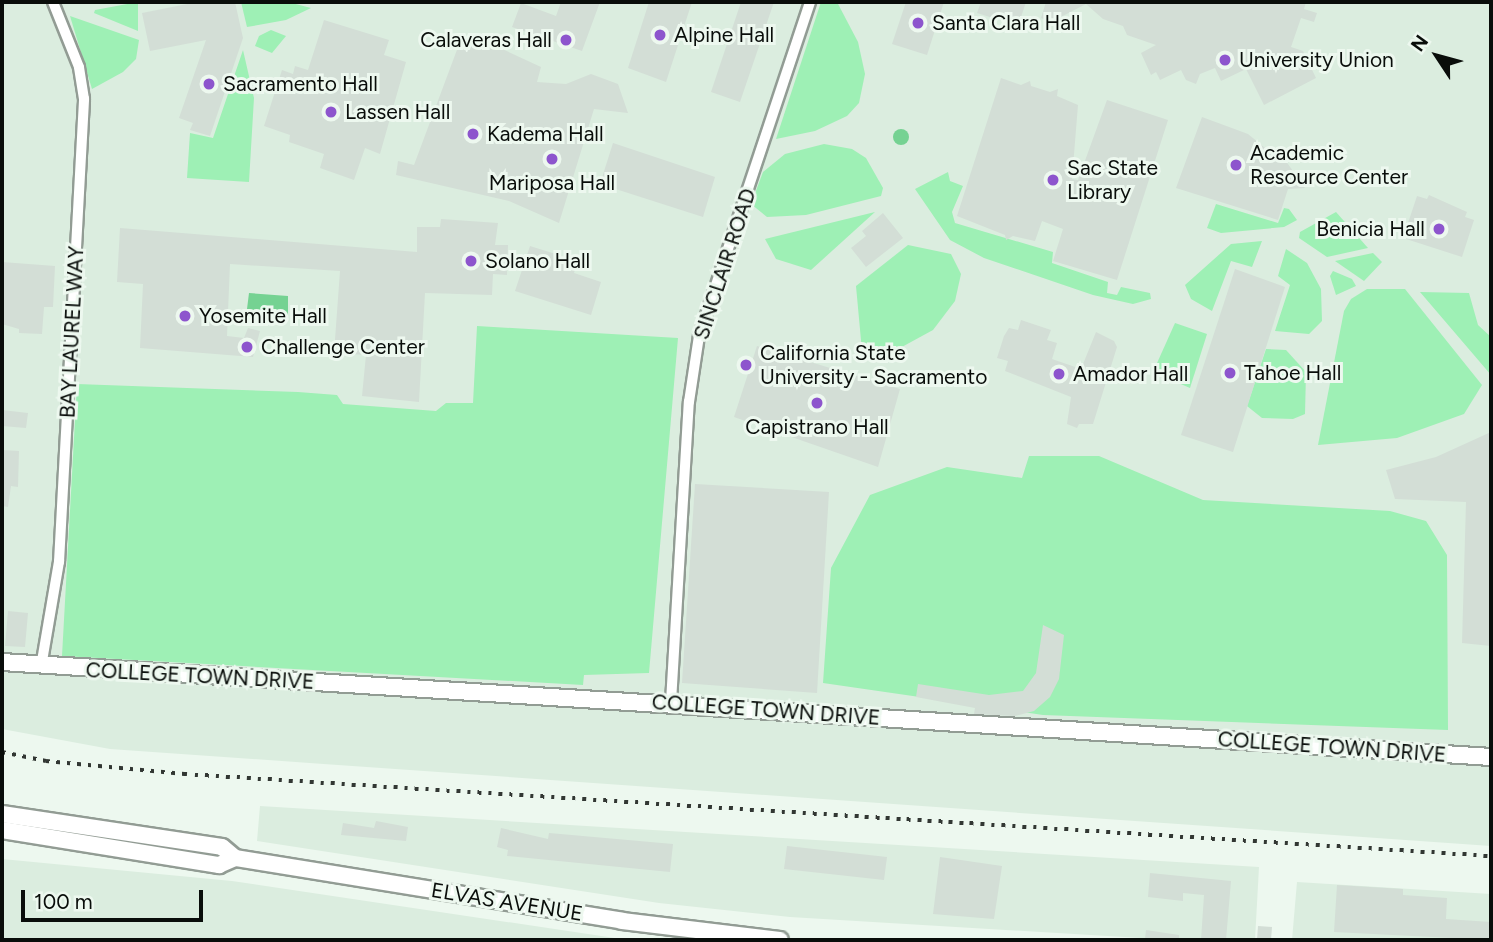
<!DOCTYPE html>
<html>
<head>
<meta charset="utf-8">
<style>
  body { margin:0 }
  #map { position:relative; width:1493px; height:942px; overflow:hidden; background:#edf8ef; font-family:Figtree,sans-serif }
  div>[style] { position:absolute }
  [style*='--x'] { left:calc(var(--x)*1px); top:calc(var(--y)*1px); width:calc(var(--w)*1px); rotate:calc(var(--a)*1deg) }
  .built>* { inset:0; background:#dbeddf }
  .green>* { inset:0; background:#9ef0b5 }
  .water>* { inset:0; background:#75d292 }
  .round { border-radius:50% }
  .building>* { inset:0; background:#d3ded6 }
  .roads { filter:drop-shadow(2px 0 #929c94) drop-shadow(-2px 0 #929c94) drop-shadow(0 2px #929c94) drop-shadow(0 -2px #929c94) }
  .street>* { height:10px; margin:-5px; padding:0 5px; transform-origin:5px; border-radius:5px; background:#fff }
  .secondary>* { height:16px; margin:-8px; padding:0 8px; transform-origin:8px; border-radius:8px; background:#fff }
  .rail>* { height:3.5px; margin-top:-1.75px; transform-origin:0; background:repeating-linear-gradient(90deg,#323733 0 3.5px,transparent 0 10.5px) }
  .dots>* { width:19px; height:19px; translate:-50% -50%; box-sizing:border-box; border:4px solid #edf8ef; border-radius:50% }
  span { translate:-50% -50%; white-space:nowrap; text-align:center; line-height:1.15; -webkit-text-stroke:6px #edf8ef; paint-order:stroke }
  .poi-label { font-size:21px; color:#090d0a }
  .left { translate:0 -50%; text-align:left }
  .right { translate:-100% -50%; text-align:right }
  .street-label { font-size:21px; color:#090d0a }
  .frame { position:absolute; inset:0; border:4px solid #090d0a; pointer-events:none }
  .north { position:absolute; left:1402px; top:21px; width:70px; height:70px; -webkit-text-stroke:5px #edf8ef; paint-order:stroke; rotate:306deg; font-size:19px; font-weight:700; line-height:28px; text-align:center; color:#090d0a }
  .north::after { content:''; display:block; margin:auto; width:24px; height:32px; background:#090d0a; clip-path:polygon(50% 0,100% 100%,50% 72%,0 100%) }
  .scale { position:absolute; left:21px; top:890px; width:182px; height:32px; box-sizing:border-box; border:4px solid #090d0a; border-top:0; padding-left:9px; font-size:21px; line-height:24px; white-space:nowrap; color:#090d0a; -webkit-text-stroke:5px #edf8ef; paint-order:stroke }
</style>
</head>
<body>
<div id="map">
  <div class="built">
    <div style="clip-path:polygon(2px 2px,1491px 2px,1491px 846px,110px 749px,2px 729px)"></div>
    <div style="clip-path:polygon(260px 806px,1259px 867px,1255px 940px,1174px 940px,790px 917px,659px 903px,257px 841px)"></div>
    <div style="clip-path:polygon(2px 859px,232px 881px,628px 940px,2px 940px)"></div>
    <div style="clip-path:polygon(1297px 882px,1491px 894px,1491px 940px,1292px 940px)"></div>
  </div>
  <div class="green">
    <div style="clip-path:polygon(138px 2px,138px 31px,94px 13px,95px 10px)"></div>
    <div style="clip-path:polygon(241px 2px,288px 2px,311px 8px,286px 20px,247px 27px)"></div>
    <div style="clip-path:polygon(821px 2px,837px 2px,858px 42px,865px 74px,859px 103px,847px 116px,815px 131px,776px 139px)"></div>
    <div style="clip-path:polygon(70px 16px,139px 40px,136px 59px,123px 72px,92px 89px)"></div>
    <div style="clip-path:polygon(271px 30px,286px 36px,272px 53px,255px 46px,259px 36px)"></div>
    <div style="clip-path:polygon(243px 50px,254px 98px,249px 182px,187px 178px,190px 133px,213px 138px)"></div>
    <div style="clip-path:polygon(824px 144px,852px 149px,866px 158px,883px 188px,881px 196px,806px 215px,767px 217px,751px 204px,763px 172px,785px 154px)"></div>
    <div style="clip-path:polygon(948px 172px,950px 181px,963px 186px,952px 212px,955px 223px,1053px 252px,1052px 263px,1108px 282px,1107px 293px,1117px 295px,1121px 287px,1150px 293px,1151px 299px,1133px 304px,1093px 295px,984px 258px,950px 240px,915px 189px)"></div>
    <div style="clip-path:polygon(1216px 204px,1278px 223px,1284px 208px,1289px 209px,1297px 220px,1284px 227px,1221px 233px,1207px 228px)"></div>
    <div style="clip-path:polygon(875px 212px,811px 270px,776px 259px,765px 239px)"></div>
    <div style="clip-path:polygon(1336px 212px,1368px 248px,1327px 257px,1299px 238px,1300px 232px)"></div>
    <div style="clip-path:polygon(1262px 241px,1252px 267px,1231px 261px,1212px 311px,1191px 299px,1185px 285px,1231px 244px)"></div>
    <div style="clip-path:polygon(908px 245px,951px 254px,961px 274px,955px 301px,933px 330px,900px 348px,862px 351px,856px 286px)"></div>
    <div style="clip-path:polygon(1286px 249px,1307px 263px,1321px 289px,1322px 321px,1309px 334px,1275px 331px,1290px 285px,1278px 276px)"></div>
    <div style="clip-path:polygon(1373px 253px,1382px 262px,1364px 281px,1335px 261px)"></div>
    <div style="clip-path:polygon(1333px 271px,1352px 279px,1356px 286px,1336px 295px,1330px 276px)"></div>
    <div style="clip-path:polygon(1367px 289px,1405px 289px,1482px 385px,1464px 414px,1397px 438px,1318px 445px,1344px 311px,1351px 299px)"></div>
    <div style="clip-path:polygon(1420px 292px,1469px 293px,1478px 325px,1491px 337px,1491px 375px)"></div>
    <div style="clip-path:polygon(1175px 323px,1207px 334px,1190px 388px,1153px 372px)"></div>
    <div style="clip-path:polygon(477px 326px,678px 338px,649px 673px,584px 675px,583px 685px,62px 656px,77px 384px,298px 392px,337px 395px,343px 404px,436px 411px,446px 403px,473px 403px)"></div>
    <div style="clip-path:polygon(1266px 349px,1286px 350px,1306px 372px,1305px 414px,1293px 419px,1262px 418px,1247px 406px)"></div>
    <div style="clip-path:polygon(1029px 456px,1099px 456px,1203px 500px,1390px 511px,1426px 521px,1447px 555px,1448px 730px,1043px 715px,823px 683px,831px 568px,870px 495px,947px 467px,1022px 478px)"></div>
  </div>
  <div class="water">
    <div class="round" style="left:893px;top:129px;width:16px;height:16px"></div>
    <div style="clip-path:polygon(249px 293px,288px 296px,288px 319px,246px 317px)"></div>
  </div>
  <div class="building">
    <div style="clip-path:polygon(197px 2px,235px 2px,243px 38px,210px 136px,190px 130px,193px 123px,179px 118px,206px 40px,150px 51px,142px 13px)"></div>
    <div style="clip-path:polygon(561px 2px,600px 2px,582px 51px,512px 27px,521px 3px,556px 16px)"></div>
    <div style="clip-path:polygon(649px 2px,692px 2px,666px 82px,628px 68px)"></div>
    <div style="clip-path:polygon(741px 2px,774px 2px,740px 102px,711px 92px)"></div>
    <div style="clip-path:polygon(906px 2px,944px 2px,927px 55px,892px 44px)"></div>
    <div style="clip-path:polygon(981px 2px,1026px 2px,1018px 26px,977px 13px)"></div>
    <div style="clip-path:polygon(1046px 2px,1306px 2px,1304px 9px,1317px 13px,1314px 22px,1301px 18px,1291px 47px,1303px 51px,1316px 78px,1264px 105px,1246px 69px,1221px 81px,1215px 68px,1200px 74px,1196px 84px,1186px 80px,1181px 70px,1160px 80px,1156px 72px,1151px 75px,1141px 53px,1156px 45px,1127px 35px,1123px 26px,1103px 19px,1086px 4px,1051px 22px,1041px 18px)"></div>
    <div style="clip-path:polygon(324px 20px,389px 40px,384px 55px,406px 62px,380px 154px,365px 148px,354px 180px,320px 168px,324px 154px,289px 142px,290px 135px,264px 126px,282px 70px,293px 74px,295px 66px,308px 70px)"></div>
    <div style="clip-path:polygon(461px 39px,483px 40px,541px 67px,537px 82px,566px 84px,591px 74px,618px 84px,628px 113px,594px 109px,559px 223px,509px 201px,396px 175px,398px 161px,414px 165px)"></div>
    <div style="clip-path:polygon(1001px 78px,1021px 85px,1030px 81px,1031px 86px,1050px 92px,1058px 89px,1057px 96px,1078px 105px,1072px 179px,1078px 180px,1107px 100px,1168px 120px,1117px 280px,1053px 261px,1063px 229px,1042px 221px,1035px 241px,1013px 236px,1006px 240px,1005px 235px,957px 216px)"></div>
    <div style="clip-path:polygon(1202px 117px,1248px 134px,1276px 157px,1278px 150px,1305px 188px,1288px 189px,1278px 220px,1176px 188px)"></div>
    <div style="clip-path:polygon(613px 143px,715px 177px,703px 217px,600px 184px)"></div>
    <div style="clip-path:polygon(1429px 195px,1467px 212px,1465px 217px,1474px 220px,1462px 257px,1403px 238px,1417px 196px,1427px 199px)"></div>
    <div style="clip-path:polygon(883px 213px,903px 238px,866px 267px,851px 248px,866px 236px,862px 231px)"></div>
    <div style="clip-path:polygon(441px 219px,498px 223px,495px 245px,508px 245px,507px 275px,493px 274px,492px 295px,425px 293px,419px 402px,362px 396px,366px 355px,334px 353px,340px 271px,230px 264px,227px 336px,244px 338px,248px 328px,260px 331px,253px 357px,140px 348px,143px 284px,117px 282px,120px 228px,417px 252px,417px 227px,440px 227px)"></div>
    <div style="clip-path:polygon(530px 246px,578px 261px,574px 273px,601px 282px,591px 315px,515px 291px)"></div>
    <div style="clip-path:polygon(2px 262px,55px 266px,53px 307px,44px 307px,42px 334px,19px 333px,19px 329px,2px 324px)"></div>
    <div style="clip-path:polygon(1235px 269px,1285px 287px,1233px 452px,1181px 435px)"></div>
    <div style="clip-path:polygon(1021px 320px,1051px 330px,1047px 340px,1057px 343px,1052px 359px,1081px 369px,1096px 332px,1114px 341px,1117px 347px,1093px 424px,1079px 424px,1077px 428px,1067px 424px,1071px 397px,1005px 371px,1008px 361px,997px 358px,1004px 336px,1009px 328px,1018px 330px)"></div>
    <div style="clip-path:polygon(757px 346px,900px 389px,878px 467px,734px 417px)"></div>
    <div style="clip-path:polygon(2px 410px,28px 413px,26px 428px,2px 426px)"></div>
    <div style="clip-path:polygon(1491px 432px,1491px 646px,1462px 643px,1466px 502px,1395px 499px,1386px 470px,1436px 457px)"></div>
    <div style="clip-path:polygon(2px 450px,19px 451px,18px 487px,11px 486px,8px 507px,2px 506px)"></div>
    <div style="clip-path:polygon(695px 484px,829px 492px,817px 693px,682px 683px)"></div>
    <div style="clip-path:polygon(8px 611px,28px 613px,25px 647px,5px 646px)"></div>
    <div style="clip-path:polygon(1043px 625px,1064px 635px,1059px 679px,1050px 697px,1034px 711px,1015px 716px,974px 714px,975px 708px,916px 697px,918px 684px,989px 695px,1023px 691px,1036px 673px)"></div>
    <div style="clip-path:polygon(376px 821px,408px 827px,406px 841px,341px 835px,343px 823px,374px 828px)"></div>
    <div style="clip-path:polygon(501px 828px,548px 839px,549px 833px,673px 844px,670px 872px,507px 856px,508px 850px,497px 847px)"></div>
    <div style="clip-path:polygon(787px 846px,887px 857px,884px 880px,784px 869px)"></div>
    <div style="clip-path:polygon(940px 857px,1002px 866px,994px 919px,933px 914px)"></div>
    <div style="clip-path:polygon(1150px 873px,1231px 881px,1226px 940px,1201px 940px,1204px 895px,1183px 893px,1183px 901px,1148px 897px)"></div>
    <div style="clip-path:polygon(1337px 885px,1403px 889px,1403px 895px,1447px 898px,1446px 919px,1491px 922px,1491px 940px,1334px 932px)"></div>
    <div style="clip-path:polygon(1258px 926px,1272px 927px,1271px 940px,1257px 940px)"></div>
    <div style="clip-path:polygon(1146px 930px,1179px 935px,1179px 940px,1145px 939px)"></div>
  </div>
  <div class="roads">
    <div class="street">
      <div style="--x:41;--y:667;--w:107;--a:-80.3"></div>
      <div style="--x:59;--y:562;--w:464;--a:-86.9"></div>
      <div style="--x:84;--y:99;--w:32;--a:-99"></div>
      <div style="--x:79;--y:67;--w:70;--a:-111.8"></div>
      <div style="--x:671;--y:702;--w:301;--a:-86.6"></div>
      <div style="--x:689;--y:402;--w:67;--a:-81.4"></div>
      <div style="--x:699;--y:336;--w:352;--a:-71.6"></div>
    </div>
    <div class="secondary">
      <div style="--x:2;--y:662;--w:1492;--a:3.65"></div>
      <div style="--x:2;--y:814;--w:222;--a:8.5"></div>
      <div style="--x:222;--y:847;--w:17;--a:40"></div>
      <div style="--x:2;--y:830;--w:220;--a:9.2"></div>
      <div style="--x:219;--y:865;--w:17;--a:-24"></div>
      <div style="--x:235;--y:858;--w:392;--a:9.2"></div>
      <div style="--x:622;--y:921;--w:159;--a:6.9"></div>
    </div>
  </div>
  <div class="rail">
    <div style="--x:2;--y:752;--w:45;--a:11.6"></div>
    <div style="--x:46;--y:761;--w:139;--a:5.4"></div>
    <div style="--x:184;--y:774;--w:1310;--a:3.59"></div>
  </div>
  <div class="dots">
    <div style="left:918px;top:23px;background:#8d55cd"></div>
    <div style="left:660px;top:35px;background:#8d55cd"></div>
    <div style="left:566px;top:40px;background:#8d55cd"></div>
    <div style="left:1225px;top:60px;background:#8d55cd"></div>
    <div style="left:209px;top:84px;background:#8d55cd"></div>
    <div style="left:331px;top:112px;background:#8d55cd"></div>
    <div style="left:473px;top:134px;background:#8d55cd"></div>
    <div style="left:552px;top:159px;background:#8d55cd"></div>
    <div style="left:1236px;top:165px;background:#8d55cd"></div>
    <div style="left:1053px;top:180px;background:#8d55cd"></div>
    <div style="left:1439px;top:229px;background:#8d55cd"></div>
    <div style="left:471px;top:261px;background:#8d55cd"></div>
    <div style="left:185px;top:316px;background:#8d55cd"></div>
    <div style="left:247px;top:347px;background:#8d55cd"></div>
    <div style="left:746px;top:365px;background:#8d55cd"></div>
    <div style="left:1230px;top:373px;background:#8d55cd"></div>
    <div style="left:1059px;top:374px;background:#8d55cd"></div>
    <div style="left:817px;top:403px;background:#8d55cd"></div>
  </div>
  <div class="poi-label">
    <span class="left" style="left:932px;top:23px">Santa Clara Hall</span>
    <span class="left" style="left:674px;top:35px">Alpine Hall</span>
    <span class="right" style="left:552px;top:40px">Calaveras Hall</span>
    <span class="left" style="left:1239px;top:60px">University Union</span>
    <span class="left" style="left:223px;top:84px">Sacramento Hall</span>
    <span class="left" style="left:345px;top:112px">Lassen Hall</span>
    <span class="left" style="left:487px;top:134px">Kadema Hall</span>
    <span class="left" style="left:1250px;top:165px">Academic<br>Resource Center</span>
    <span class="left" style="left:1067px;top:180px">Sac State<br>Library</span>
    <span style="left:552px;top:183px">Mariposa Hall</span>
    <span class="right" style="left:1425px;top:229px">Benicia Hall</span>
    <span class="left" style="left:485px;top:261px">Solano Hall</span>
    <span class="left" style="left:199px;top:316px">Yosemite Hall</span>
    <span class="left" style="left:261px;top:347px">Challenge Center</span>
    <span class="left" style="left:760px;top:365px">California State<br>University - Sacramento</span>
    <span class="left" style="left:1244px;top:373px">Tahoe Hall</span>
    <span class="left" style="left:1073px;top:374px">Amador Hall</span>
    <span style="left:817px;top:427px">Capistrano Hall</span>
  </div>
  <div class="street-label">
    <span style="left:725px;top:264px;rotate:-72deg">SINCLAIR ROAD</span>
    <span style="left:72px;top:332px;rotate:-87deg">BAY LAUREL WAY</span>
    <span style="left:200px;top:676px;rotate:3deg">COLLEGE TOWN DRIVE</span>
    <span style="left:766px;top:710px;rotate:4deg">COLLEGE TOWN DRIVE</span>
    <span style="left:1332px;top:747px;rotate:4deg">COLLEGE TOWN DRIVE</span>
    <span style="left:507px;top:902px;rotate:9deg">ELVAS AVENUE</span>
  </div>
  <div class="frame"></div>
  <div class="north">N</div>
  <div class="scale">100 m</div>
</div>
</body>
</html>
